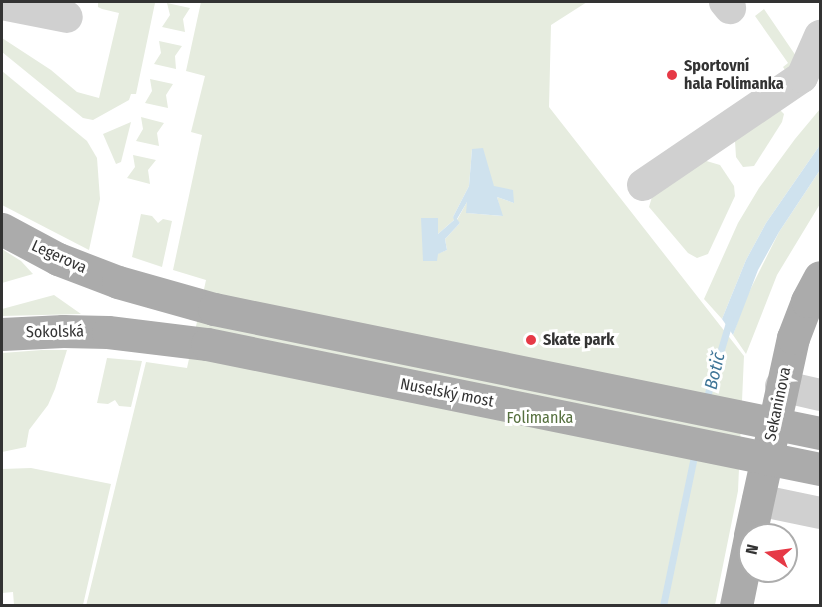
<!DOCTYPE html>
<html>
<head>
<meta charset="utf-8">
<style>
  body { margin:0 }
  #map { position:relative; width:822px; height:607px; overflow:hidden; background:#fff; font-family:"Fira Sans Condensed",sans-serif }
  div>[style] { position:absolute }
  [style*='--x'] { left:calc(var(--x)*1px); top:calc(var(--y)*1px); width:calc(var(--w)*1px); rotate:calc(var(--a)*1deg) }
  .green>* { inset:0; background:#e6ecdf }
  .water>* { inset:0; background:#cfe2ee }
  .stream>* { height:7px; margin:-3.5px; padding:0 3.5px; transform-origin:3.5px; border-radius:3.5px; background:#cfe2ee }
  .minor>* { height:32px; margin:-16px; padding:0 16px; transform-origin:16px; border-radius:16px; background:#d0d0d0 }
  .major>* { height:33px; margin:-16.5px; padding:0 16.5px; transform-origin:16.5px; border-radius:16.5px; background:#ababab }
  .major-bridge>* { height:33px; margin:-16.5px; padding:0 16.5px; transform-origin:16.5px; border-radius:16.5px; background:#ababab }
  .dots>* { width:16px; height:16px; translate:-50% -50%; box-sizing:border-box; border:3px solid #fff; border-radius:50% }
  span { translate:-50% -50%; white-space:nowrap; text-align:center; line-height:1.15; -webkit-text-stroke:6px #fff; paint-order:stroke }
  .poi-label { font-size:16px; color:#333; font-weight:700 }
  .left { translate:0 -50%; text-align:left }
  .street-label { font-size:16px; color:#333 }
  .park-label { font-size:16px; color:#56703f }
  .water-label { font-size:18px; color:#3f7597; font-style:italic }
  .frame { position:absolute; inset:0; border:3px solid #333; pointer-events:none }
  .north { position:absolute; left:738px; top:523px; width:60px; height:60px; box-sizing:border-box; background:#fff; border:2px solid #adadad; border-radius:50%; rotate:283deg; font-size:16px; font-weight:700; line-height:24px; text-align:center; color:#333 }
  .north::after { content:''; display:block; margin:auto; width:21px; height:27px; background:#e63946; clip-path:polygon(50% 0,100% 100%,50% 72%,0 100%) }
</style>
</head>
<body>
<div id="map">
  <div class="green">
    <div style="clip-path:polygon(98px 2px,155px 3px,136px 94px,131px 94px,129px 100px,93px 120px,83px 118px,2px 52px,2px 38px,51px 70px,77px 92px,99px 98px,119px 13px,102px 9px,98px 7px)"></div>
    <div style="clip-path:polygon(evenodd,201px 2px,587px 2px,551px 25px,549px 107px,744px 356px,738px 491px,715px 605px,86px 606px,146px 362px,187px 368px,206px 280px,173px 270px,202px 135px,191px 132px,205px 76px,186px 71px,201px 2px,472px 149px,494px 187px,514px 203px,497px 197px,502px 216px,467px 213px,468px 200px,457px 220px,460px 223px,445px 239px,447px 250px,437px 254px,421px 218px,438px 234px,455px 219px,453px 217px,469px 186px,472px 149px)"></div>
    <div style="clip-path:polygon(167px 3px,190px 8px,183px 19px,185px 32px,162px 27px,170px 15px)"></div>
    <div style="clip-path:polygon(764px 9px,796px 56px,789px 76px,783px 67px,788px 63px,755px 16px)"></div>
    <div style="clip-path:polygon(159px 41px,182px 46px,175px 56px,176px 69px,154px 64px,161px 53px)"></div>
    <div style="clip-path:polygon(2px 71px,87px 141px,97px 158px,100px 199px,89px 250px,2px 205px)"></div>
    <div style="clip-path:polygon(150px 79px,173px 84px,166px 95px,168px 108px,145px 103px,152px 91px)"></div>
    <div style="clip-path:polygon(779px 109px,784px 114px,782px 122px,754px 166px,743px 167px,736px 157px,735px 141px)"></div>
    <div style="clip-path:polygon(820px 109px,820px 145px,766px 223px,746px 260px,722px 319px,704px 299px,738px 223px,759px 188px,795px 139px)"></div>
    <div style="clip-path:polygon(141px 117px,164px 123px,157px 133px,159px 146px,136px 141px,143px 129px)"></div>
    <div style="clip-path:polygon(131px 122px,121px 162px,116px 164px,103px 134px)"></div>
    <div style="clip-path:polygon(133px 155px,156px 160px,148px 170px,150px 184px,127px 178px,135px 167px)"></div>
    <div style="clip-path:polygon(703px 160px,720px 165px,734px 186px,735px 196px,708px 254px,697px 258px,688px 253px,649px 207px,654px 190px)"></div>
    <div style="clip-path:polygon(820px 170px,820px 204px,777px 275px,746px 354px,733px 335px,745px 300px,779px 232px)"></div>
    <div style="clip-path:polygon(141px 214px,152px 216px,158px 223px,163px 219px,172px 221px,162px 267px,132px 257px)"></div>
    <div style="clip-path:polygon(2px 249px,21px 261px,33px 274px,2px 283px)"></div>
    <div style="clip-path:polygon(54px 295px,81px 314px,2px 316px,2px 309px)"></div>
    <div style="clip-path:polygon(42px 350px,67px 350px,55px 389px,48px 405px,29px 430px,26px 447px,2px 452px,2px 353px)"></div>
    <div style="clip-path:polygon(107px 358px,142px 361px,131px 407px,119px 406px,115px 400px,108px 404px,97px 403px)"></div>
    <div style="clip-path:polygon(31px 468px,111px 484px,83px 605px,14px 605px,13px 592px,2px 593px,2px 469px)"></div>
  </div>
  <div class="water">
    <div style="clip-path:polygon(820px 145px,820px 170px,779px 232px,758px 270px,733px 335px,722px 319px,746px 260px,766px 223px)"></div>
    <div style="clip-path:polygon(483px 148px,494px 186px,513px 190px,514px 203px,497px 197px,503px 216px,466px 213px,467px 202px,457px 219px,460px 223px,445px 239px,447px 250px,438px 254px,437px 261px,423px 261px,421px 218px,438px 218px,438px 234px,454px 220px,453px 217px,469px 186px,472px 149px)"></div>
  </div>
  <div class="stream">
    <div style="--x:706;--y:400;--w:84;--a:-73.5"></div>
    <div style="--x:663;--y:606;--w:157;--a:-78.3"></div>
  </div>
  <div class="minor">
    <div style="--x:725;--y:2;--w:8;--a:50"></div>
    <div style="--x:2;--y:4;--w:66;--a:11.3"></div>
    <div style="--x:643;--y:185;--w:192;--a:-34.2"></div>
    <div style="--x:802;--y:77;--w:45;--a:-66.3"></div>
    <div style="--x:781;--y:386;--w:40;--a:13"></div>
    <div style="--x:758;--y:500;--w:63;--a:11.8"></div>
  </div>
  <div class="major">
    <div style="--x:2;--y:229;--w:64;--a:28.2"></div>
    <div style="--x:58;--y:259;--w:64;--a:21"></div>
    <div style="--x:2;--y:334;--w:61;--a:-2.8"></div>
    <div style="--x:63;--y:331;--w:45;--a:1.3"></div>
    <div style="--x:750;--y:535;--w:202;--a:-77.7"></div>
    <div style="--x:793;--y:338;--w:40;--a:-69"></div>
    <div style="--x:807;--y:301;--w:27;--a:-62"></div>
    <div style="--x:736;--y:606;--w:70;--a:-78.5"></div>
  </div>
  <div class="major-bridge">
    <div style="--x:118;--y:282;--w:100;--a:15.7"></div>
    <div style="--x:214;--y:309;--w:619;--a:11.56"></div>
    <div style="--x:108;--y:332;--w:100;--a:6.9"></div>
    <div style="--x:207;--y:344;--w:626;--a:11.53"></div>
  </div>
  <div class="dots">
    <div style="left:672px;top:75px;background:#e63946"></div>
    <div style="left:531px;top:340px;background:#e63946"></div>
  </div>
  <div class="poi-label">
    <span class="left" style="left:684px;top:75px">Sportovní<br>hala Folimanka</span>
    <span class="left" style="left:543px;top:340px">Skate park</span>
  </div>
  <div class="street-label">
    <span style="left:59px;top:257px;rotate:24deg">Legerova</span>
    <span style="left:55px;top:332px;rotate:-1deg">Sokolská</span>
    <span style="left:447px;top:393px;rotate:11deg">Nuselský most</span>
    <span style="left:778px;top:404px;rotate:-78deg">Sekaninova</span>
  </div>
  <div class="park-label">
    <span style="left:540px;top:418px">Folimanka</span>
  </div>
  <div class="water-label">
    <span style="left:715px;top:371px;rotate:-77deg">Botič</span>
  </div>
  <div class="frame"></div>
  <div class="north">N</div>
</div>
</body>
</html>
